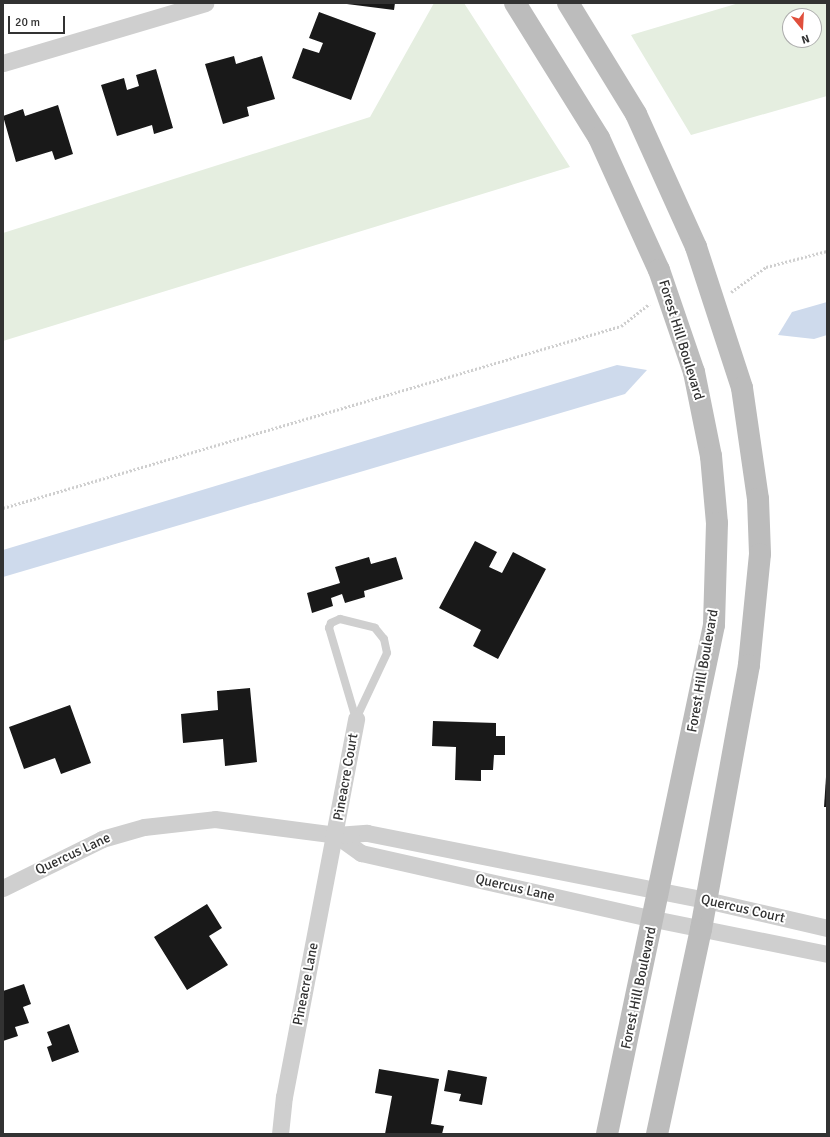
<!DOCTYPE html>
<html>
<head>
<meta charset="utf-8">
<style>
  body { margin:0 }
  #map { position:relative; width:830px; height:1137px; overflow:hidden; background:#fff; font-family:Signika,sans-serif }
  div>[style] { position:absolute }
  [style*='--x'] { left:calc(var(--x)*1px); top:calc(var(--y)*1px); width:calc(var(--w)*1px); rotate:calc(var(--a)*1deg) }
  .green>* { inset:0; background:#e5eee0 }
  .water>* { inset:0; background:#cedaec }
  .building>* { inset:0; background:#191919 }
  .path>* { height:2.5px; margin-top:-1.25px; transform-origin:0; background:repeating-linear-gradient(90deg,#cfcfcf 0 2px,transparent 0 4px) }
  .lane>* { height:8px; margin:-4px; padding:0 4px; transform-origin:4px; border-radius:4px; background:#cfcfcf }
  .street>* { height:17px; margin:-8.5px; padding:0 8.5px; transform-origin:8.5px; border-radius:8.5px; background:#cfcfcf }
  .secondary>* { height:22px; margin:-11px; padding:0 11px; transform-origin:11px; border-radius:11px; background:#bcbcbc }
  span { translate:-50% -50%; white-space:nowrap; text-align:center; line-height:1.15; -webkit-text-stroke:4px #fff; paint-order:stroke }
  .street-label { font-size:14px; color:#323232 }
  .frame { position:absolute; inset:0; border:4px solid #323232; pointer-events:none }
  .north { position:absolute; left:782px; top:8px; width:40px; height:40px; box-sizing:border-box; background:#fff; border:1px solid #adadad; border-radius:50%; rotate:162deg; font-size:11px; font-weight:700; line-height:16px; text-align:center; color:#323232 }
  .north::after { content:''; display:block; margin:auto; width:14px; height:18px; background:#e04f3c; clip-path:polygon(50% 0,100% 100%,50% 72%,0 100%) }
  .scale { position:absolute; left:8px; top:16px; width:57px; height:18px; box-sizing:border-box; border:2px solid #323232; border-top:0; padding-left:5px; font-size:12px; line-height:14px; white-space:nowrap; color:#323232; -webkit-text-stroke:3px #fff; paint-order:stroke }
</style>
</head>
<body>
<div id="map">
  <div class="green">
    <div style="clip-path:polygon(434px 3px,464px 3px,570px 167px,3px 341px,3px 233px,370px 117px)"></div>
    <div style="clip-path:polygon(evenodd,739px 3px,827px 3px,827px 96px,691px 135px,631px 35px,739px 3px,790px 16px,814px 16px,814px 40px,790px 40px,790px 16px)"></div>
  </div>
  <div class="water">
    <div style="clip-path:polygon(827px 302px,827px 335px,814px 339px,778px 335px,792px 312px)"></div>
    <div style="clip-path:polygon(617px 365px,647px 370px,625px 394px,3px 577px,3px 550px)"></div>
  </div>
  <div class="building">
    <div style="clip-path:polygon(339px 3px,395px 3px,394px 10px)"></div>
    <div style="clip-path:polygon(319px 12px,376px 33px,351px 100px,292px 78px,303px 48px,319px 53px,323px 43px,309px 38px)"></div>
    <div style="clip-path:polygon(234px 56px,236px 64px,262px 56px,275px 99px,247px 107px,249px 116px,223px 124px,205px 64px)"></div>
    <div style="clip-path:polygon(156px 69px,173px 128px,154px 134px,152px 125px,117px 136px,101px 85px,124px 78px,127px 90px,139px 86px,136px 75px)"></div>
    <div style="clip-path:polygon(58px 105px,73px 154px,55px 160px,52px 151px,16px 162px,3px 116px,23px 109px,25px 116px)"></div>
    <div style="clip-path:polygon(475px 541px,497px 552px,489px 567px,502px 573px,513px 552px,546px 569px,498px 659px,473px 646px,481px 630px,439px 608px)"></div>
    <div style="clip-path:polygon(369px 557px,371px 564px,396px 557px,403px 579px,364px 591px,365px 597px,345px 603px,342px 594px,331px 598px,333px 606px,312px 613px,307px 593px,340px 583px,335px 567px)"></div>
    <div style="clip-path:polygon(250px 688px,257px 762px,225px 766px,223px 739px,183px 743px,181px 714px,218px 710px,217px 691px)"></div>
    <div style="clip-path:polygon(70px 705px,91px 763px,61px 774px,55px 758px,24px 769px,9px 727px)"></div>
    <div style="clip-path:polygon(433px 721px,496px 723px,496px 736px,505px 736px,505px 755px,494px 755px,493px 770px,481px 770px,481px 781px,455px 780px,456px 747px,432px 746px)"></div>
    <div style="clip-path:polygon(826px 777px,827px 777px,827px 807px,824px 807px)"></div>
    <div style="clip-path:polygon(207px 904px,222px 928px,209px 936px,228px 965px,187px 990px,154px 937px)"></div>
    <div style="clip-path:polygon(24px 984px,31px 1004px,23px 1007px,29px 1023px,15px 1027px,18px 1036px,3px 1041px,3px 991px)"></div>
    <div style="clip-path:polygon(69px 1024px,79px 1052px,52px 1062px,47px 1047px,52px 1045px,47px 1032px)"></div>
    <div style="clip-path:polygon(379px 1069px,439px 1079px,431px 1124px,444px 1126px,442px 1134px,385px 1134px,392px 1096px,375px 1093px)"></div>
    <div style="clip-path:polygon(448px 1070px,487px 1077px,482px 1105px,459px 1101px,461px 1094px,444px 1091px)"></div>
  </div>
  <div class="path">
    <div style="--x:731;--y:292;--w:43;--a:-35.5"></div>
    <div style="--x:766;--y:267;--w:63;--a:-14.7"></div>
    <div style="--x:3;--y:508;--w:644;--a:-16.41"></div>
    <div style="--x:621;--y:326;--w:36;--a:-38"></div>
  </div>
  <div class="lane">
    <div style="--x:340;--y:619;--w:36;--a:14"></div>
    <div style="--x:375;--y:628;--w:14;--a:51"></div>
    <div style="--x:384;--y:639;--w:14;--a:78"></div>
    <div style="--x:387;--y:653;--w:73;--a:115.2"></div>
    <div style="--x:356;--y:719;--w:95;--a:-106.5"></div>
    <div style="--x:329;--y:628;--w:5;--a:-68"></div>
    <div style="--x:331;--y:623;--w:10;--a:-24"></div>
  </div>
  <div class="street">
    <div style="--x:3;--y:63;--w:211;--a:-16.5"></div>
    <div style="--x:336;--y:835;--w:31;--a:36"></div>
    <div style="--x:361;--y:853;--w:300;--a:12.7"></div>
    <div style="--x:654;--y:919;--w:177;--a:11.4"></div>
    <div style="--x:3;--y:888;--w:110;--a:-26.3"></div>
    <div style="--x:102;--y:839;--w:44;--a:-15.9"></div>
    <div style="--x:144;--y:827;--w:71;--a:-6.4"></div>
    <div style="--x:215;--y:819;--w:122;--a:7.5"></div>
    <div style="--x:336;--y:835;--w:31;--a:-4"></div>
    <div style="--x:367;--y:833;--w:346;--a:11.2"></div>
    <div style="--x:706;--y:900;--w:124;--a:13"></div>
    <div style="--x:280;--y:1134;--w:37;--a:-84"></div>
    <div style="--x:284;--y:1097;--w:385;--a:-79.2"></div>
  </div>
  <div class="secondary">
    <div style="--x:515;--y:3;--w:159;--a:58.1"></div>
    <div style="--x:599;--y:138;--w:145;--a:65.6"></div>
    <div style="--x:659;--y:270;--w:108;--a:71.1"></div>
    <div style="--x:694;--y:372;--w:86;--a:78.6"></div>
    <div style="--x:711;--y:456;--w:67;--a:84.9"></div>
    <div style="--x:717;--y:523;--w:102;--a:91.7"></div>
    <div style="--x:714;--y:625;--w:520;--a:101.87"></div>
    <div style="--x:568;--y:3;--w:130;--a:58.5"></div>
    <div style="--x:636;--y:114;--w:146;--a:65.7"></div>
    <div style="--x:696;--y:247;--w:148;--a:71.9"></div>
    <div style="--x:742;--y:388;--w:112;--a:81.8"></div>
    <div style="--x:758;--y:499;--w:55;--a:87.9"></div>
    <div style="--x:760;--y:554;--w:112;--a:95.7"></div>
    <div style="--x:749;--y:665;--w:268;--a:100.3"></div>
    <div style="--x:701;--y:929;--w:210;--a:102.1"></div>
  </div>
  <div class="street-label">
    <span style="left:681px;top:340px;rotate:73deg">Forest Hill Boulevard</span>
    <span style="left:703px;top:671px;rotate:-80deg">Forest Hill Boulevard</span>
    <span style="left:346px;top:777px;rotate:-80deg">Pineacre Court</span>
    <span style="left:73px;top:854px;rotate:-25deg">Quercus Lane</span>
    <span style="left:515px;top:888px;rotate:13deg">Quercus Lane</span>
    <span style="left:743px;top:909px;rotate:13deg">Quercus Court</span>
    <span style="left:306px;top:984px;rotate:-79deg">Pineacre Lane</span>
    <span style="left:639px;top:988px;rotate:-78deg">Forest Hill Boulevard</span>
  </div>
  <div class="frame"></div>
  <div class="north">N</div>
  <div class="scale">20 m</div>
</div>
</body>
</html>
